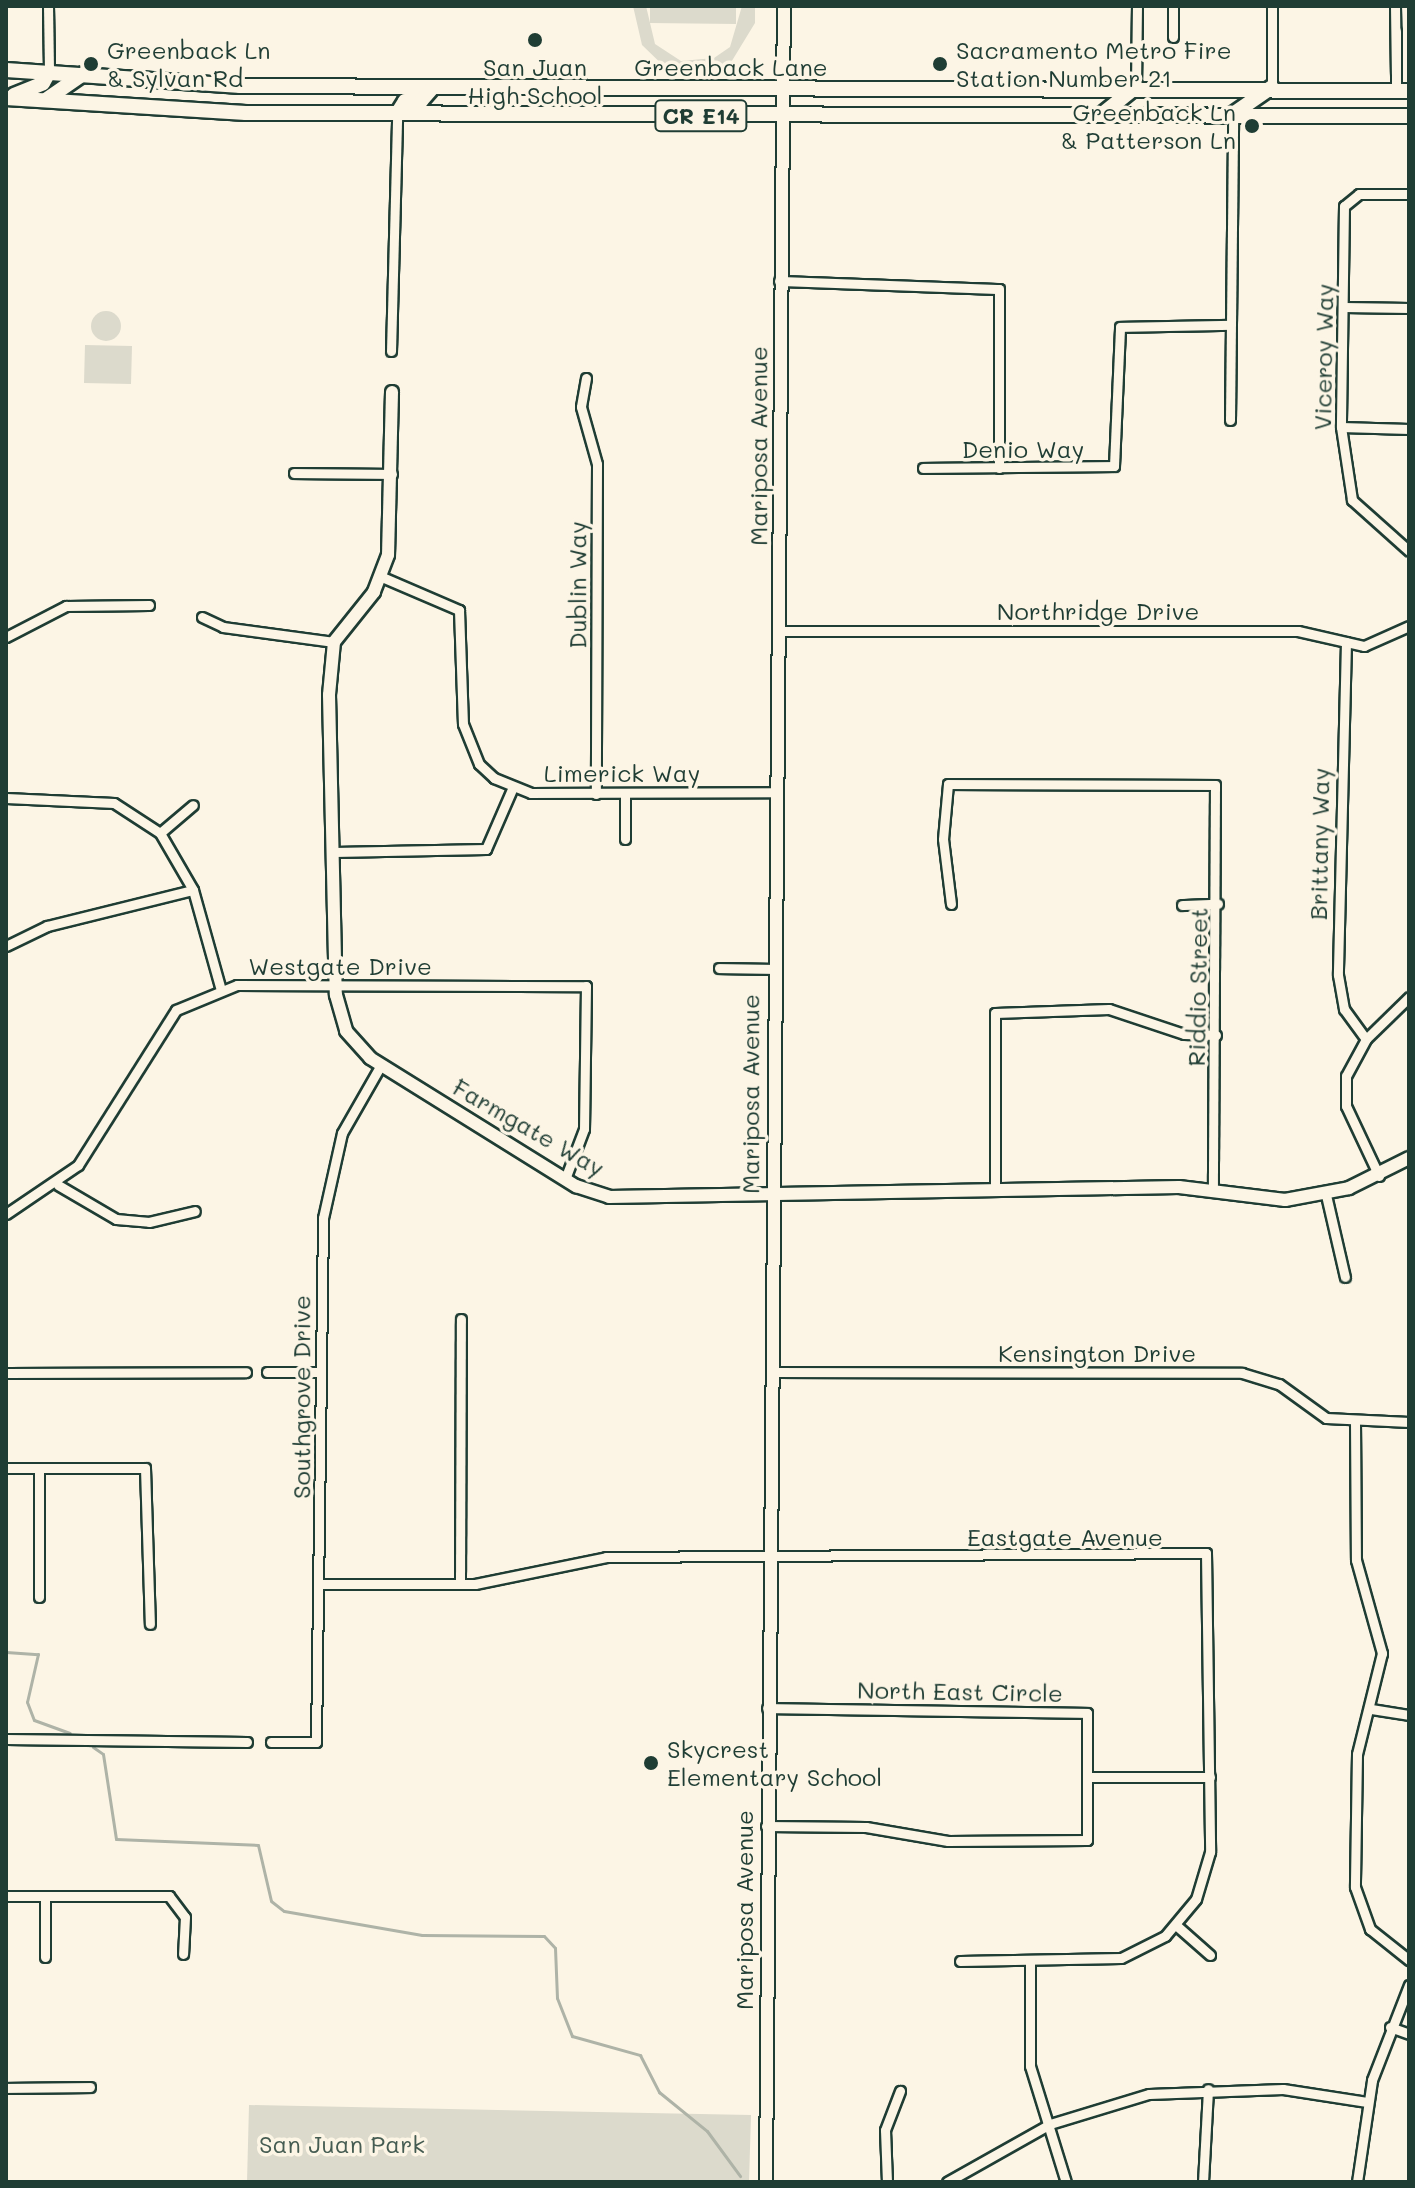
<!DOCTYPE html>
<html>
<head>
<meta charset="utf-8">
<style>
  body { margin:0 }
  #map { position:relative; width:1415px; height:2188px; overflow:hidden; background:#fcf5e5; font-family:Mali,sans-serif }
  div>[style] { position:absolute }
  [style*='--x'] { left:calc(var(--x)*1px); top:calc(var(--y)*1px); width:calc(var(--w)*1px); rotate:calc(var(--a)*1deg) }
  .green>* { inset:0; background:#dcdacc }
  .round { border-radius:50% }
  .stream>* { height:3px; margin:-1.5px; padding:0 1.5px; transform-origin:1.5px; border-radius:1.5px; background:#aeb3a7 }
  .roads { filter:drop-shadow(2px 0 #1f3d34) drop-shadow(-2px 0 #1f3d34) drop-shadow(0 2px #1f3d34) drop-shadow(0 -2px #1f3d34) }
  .street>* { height:9px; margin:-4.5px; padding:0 4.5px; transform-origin:4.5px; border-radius:4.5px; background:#fcf5e5 }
  .secondary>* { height:12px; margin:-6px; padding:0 6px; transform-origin:6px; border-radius:6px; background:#fcf5e5 }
  .primary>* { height:14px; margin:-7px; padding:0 7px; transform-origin:7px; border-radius:7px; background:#fcf5e5 }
  .dots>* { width:22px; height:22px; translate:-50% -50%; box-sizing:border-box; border:4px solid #fcf5e5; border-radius:50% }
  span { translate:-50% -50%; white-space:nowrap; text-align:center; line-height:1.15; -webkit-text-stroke:7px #fcf5e5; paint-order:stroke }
  .shield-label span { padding:2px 6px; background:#fcf5e5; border:2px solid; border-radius:6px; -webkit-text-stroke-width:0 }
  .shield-label { font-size:22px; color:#1f3d34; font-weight:700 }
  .poi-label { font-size:24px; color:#1f3d34 }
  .left { translate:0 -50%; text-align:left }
  .right { translate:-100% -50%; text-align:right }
  .street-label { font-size:24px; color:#1f3d34 }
  .park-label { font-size:24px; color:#455c52 }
  .frame { position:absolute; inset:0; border:8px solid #1f3d34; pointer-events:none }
</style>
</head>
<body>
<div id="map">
  <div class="green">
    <div style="clip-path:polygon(633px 6px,646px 6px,655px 44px,681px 61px,714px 58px,730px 47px,742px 6px,755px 6px,755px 23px,730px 64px,671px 73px,642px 45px)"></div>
    <div style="clip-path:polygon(650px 6px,736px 6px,736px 24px,650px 23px)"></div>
    <div class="round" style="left:91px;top:311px;width:30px;height:30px"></div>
    <div style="clip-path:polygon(85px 345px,132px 346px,131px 384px,84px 383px)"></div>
    <div style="clip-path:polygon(249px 2105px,751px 2115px,749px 2182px,247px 2182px)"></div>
  </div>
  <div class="stream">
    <div style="--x:6;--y:1652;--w:32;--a:4"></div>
    <div style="--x:38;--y:1654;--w:49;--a:102.9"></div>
    <div style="--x:27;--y:1702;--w:19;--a:69"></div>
    <div style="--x:34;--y:1720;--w:38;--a:20"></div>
    <div style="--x:93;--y:1747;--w:12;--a:35"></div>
    <div style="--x:103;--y:1754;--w:86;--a:81.3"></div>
    <div style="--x:116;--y:1839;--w:142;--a:2.4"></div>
    <div style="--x:258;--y:1845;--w:57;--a:76.9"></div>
    <div style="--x:271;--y:1901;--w:16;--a:38"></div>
    <div style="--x:284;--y:1911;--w:140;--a:9.9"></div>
    <div style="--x:422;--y:1935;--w:122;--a:0.5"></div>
    <div style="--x:544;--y:1936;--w:16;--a:47"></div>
    <div style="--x:555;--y:1948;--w:50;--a:87.7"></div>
    <div style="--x:557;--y:1998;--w:41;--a:68.5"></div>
    <div style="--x:572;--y:2036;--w:71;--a:15.6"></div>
    <div style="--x:640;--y:2055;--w:42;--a:62.8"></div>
    <div style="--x:659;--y:2092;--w:62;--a:39.1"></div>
    <div style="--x:707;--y:2131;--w:56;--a:53.7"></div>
  </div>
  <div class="roads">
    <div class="street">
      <div style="--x:48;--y:6;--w:66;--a:89.1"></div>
      <div style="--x:1395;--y:6;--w:68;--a:89.2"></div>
      <div style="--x:1173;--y:37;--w:31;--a:-90"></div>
      <div style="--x:1136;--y:87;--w:81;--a:-89.3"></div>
      <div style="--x:1272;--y:87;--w:81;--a:-90"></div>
      <div style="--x:1396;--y:90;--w:59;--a:-90"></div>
      <div style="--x:1409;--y:194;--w:50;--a:180"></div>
      <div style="--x:1359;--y:194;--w:19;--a:141"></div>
      <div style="--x:1344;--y:206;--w:221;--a:90.8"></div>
      <div style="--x:1341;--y:427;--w:74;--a:81.4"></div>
      <div style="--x:1352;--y:500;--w:76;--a:41.8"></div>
      <div style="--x:779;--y:281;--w:220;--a:2.1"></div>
      <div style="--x:999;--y:289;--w:179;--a:90"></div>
      <div style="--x:1344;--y:307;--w:65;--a:0.9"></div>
      <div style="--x:391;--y:351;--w:237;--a:-88.5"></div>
      <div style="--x:586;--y:378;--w:29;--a:100"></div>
      <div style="--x:581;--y:407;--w:59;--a:74.3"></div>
      <div style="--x:597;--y:464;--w:330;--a:90.2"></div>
      <div style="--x:1230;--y:420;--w:306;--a:-89.4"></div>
      <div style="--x:1341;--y:427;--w:68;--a:1.7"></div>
      <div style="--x:923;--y:468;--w:191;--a:-0.6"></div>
      <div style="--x:1114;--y:466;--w:139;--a:-87.5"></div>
      <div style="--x:1120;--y:327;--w:109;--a:-1.1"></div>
      <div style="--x:294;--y:473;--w:98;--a:0.6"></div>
      <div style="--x:382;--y:577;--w:84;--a:23.2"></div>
      <div style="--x:459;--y:610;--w:114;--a:88"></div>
      <div style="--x:463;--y:724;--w:43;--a:68.2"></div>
      <div style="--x:479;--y:764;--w:21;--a:43"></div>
      <div style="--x:494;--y:778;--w:40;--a:22"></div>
      <div style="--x:531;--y:793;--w:243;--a:-0.2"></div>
      <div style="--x:202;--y:617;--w:23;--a:25"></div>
      <div style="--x:223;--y:627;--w:112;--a:7.7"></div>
      <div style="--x:780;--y:631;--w:518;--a:0"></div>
      <div style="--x:1298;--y:631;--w:68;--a:12.8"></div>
      <div style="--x:1364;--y:646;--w:49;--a:-24"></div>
      <div style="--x:6;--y:637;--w:68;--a:-27.3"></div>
      <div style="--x:66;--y:606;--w:83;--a:-0.7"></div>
      <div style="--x:1346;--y:642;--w:333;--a:91.4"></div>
      <div style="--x:1338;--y:975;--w:35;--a:80"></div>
      <div style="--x:1344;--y:1009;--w:37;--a:54"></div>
      <div style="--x:6;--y:798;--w:108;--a:2.7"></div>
      <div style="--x:114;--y:803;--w:55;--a:33.1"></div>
      <div style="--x:160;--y:833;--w:66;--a:59.9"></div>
      <div style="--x:193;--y:890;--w:101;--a:74.4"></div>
      <div style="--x:160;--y:833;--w:43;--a:-40.3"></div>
      <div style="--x:625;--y:839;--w:45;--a:-90"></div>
      <div style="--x:334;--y:852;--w:152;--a:-1.1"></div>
      <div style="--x:486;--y:849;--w:68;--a:-66.5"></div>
      <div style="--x:951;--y:904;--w:65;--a:-97"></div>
      <div style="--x:943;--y:839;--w:55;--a:-84.8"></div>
      <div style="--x:948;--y:784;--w:267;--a:0.2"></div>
      <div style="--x:1215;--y:785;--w:405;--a:90.3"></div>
      <div style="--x:1182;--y:905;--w:36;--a:-2"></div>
      <div style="--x:6;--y:946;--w:46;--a:-26"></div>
      <div style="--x:47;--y:926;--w:150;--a:-13.9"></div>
      <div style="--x:719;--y:968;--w:54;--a:1.1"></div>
      <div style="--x:1379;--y:1176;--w:77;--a:-115.2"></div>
      <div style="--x:1346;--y:1106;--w:30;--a:-90"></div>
      <div style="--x:1346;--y:1076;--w:42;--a:-61.6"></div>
      <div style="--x:1366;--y:1039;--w:60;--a:-44.3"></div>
      <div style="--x:58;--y:1185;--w:67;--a:30.4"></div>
      <div style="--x:116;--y:1219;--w:33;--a:5"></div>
      <div style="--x:149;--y:1222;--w:47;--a:-13.4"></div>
      <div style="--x:995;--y:1187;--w:174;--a:-90"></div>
      <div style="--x:995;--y:1013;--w:114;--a:-2"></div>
      <div style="--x:1109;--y:1009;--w:79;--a:18.4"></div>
      <div style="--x:1184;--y:1034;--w:32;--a:2"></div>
      <div style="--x:1326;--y:1195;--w:84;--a:77"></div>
      <div style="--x:6;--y:1214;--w:87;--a:-34.2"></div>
      <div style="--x:78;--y:1165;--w:183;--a:-57.7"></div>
      <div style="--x:176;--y:1010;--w:66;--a:-22.3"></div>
      <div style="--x:237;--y:985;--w:349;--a:0.2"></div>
      <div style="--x:586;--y:986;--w:143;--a:90.8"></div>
      <div style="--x:584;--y:1129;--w:53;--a:110.8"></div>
      <div style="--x:267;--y:1372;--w:54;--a:0"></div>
      <div style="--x:771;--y:1372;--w:471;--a:0.1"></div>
      <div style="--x:1242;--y:1373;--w:39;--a:17"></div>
      <div style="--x:1279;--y:1384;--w:58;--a:35.9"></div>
      <div style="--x:1326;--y:1418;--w:83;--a:2.8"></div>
      <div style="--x:6;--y:1373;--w:240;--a:-0.2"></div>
      <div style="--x:1355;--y:1422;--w:138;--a:89.6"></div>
      <div style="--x:1356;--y:1560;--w:97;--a:74.4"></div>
      <div style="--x:1382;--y:1653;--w:104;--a:103.9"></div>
      <div style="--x:1357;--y:1754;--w:133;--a:90.9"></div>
      <div style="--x:1355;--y:1887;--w:45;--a:70.3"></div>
      <div style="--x:1370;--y:1929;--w:50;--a:38.5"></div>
      <div style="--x:6;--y:1468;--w:139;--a:0"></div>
      <div style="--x:145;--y:1468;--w:156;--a:88.2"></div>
      <div style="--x:319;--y:1584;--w:156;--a:0"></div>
      <div style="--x:475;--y:1584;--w:134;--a:-11.6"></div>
      <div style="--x:606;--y:1557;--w:600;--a:-0.38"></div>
      <div style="--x:1206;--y:1553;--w:299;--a:89.2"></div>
      <div style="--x:1210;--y:1852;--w:49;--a:106.6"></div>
      <div style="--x:1196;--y:1899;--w:48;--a:130"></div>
      <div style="--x:1165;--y:1936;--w:49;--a:153.4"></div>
      <div style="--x:1121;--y:1958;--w:161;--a:178.9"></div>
      <div style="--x:460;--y:1584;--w:265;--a:-89.8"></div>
      <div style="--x:39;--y:1597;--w:129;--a:-90"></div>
      <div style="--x:1371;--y:1709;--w:38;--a:9"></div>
      <div style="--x:6;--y:1739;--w:241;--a:0.7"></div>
      <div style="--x:271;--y:1742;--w:45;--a:0"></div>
      <div style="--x:316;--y:1742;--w:524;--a:-89.23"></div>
      <div style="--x:323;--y:1218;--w:87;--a:-77.4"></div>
      <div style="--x:342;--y:1133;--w:78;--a:-60.2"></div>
      <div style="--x:1087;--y:1777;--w:123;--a:0"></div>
      <div style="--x:766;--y:1826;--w:100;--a:0.6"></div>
      <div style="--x:866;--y:1827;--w:83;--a:9.7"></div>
      <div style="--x:948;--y:1841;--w:139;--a:-0.4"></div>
      <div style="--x:1087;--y:1840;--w:127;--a:-90"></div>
      <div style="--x:1087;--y:1713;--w:320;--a:-179.1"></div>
      <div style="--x:6;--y:1896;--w:163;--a:0"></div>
      <div style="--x:169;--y:1896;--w:26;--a:53"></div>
      <div style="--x:185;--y:1917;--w:37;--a:93"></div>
      <div style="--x:45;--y:1896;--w:61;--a:90"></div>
      <div style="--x:1177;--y:1926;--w:44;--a:41.3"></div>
      <div style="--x:1030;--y:1961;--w:105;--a:90"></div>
      <div style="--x:1030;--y:2066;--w:121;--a:72.8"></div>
      <div style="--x:1390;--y:2027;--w:20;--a:20"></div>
      <div style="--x:6;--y:2088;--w:84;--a:-0.7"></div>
      <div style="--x:887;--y:2182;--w:52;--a:-92.2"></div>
      <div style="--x:885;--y:2130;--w:42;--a:-69"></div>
      <div style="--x:947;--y:2182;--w:118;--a:-29.4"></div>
      <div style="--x:1050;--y:2124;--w:103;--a:-16.9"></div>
      <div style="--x:1149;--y:2094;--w:134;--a:-2.1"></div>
      <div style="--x:1283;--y:2089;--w:85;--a:8.8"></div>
      <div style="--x:1203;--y:2182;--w:93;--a:-86.9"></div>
      <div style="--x:1357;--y:2182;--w:103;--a:-81.6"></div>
      <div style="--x:1372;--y:2080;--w:102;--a:-68.7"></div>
    </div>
    <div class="secondary">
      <div style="--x:392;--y:392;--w:163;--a:91.4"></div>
      <div style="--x:388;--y:555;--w:40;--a:111"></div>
      <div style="--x:374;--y:592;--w:64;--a:128.7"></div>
      <div style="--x:334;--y:642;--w:53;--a:95.4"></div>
      <div style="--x:329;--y:695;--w:300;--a:88.7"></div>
      <div style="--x:336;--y:995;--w:37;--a:74"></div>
      <div style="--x:346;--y:1031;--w:36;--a:48"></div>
      <div style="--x:370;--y:1058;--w:243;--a:31.9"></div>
      <div style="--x:576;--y:1186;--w:35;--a:18"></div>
      <div style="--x:609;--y:1197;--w:570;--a:-1.01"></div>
      <div style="--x:1179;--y:1187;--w:107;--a:7"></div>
      <div style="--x:1285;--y:1200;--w:65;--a:-10.6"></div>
      <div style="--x:1349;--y:1188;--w:67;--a:-26.6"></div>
      <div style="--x:766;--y:2182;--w:2176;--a:-89.53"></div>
    </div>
    <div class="primary">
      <div style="--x:6;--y:70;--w:235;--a:3.9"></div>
      <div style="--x:240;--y:86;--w:1169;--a:0.25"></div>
      <div style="--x:14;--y:95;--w:31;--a:-22"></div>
      <div style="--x:43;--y:83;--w:13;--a:-61"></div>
      <div style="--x:6;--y:98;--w:240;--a:3.6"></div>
      <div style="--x:246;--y:113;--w:1163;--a:0.15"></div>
      <div style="--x:47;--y:99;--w:44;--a:-34.8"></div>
      <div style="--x:397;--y:114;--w:15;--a:-58"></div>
      <div style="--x:405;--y:101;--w:16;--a:0"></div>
      <div style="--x:421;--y:101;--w:18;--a:-49"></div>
      <div style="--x:1233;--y:114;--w:47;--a:-34.7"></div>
      <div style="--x:1101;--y:115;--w:45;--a:-38.7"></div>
    </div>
  </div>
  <div class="dots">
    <div style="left:535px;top:40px;background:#1f3d34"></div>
    <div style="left:91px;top:64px;background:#1f3d34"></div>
    <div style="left:940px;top:64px;background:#1f3d34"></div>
    <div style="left:1252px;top:126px;background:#1f3d34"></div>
    <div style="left:651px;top:1763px;background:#1f3d34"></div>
  </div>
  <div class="shield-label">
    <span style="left:701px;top:116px">CR E14</span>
  </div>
  <div class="poi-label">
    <span class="left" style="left:107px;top:64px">Greenback Ln<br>&amp; Sylvan Rd</span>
    <span class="left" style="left:956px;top:64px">Sacramento Metro Fire<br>Station Number 21</span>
    <span style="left:535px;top:81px">San Juan<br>High School</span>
    <span class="right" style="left:1236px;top:126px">Greenback Ln<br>&amp; Patterson Ln</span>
    <span class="left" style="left:667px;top:1763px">Skycrest<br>Elementary School</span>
  </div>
  <div class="street-label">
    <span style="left:731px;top:67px">Greenback Lane</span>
    <span style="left:1323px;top:357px;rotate:-89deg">Viceroy Way</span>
    <span style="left:758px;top:446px;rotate:-90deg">Mariposa Avenue</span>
    <span style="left:1023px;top:449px">Denio Way</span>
    <span style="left:577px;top:585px;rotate:-90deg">Dublin Way</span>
    <span style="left:1098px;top:611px">Northridge Drive</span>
    <span style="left:622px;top:773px">Limerick Way</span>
    <span style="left:1319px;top:844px;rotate:-89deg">Brittany Way</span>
    <span style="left:340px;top:966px">Westgate Drive</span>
    <span style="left:1197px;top:987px;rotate:-89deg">Riddio Street</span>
    <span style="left:750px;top:1094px;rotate:-90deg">Mariposa Avenue</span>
    <span style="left:529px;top:1127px;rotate:30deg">Farmgate Way</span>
    <span style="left:1097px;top:1353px">Kensington Drive</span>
    <span style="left:301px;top:1397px;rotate:-90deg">Southgrove Drive</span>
    <span style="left:1065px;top:1537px">Eastgate Avenue</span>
    <span style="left:960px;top:1691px;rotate:1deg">North East Circle</span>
    <span style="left:744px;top:1910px;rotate:-90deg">Mariposa Avenue</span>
  </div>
  <div class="park-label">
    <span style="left:342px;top:2144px">San Juan Park</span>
  </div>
  <div class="frame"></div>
</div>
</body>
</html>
